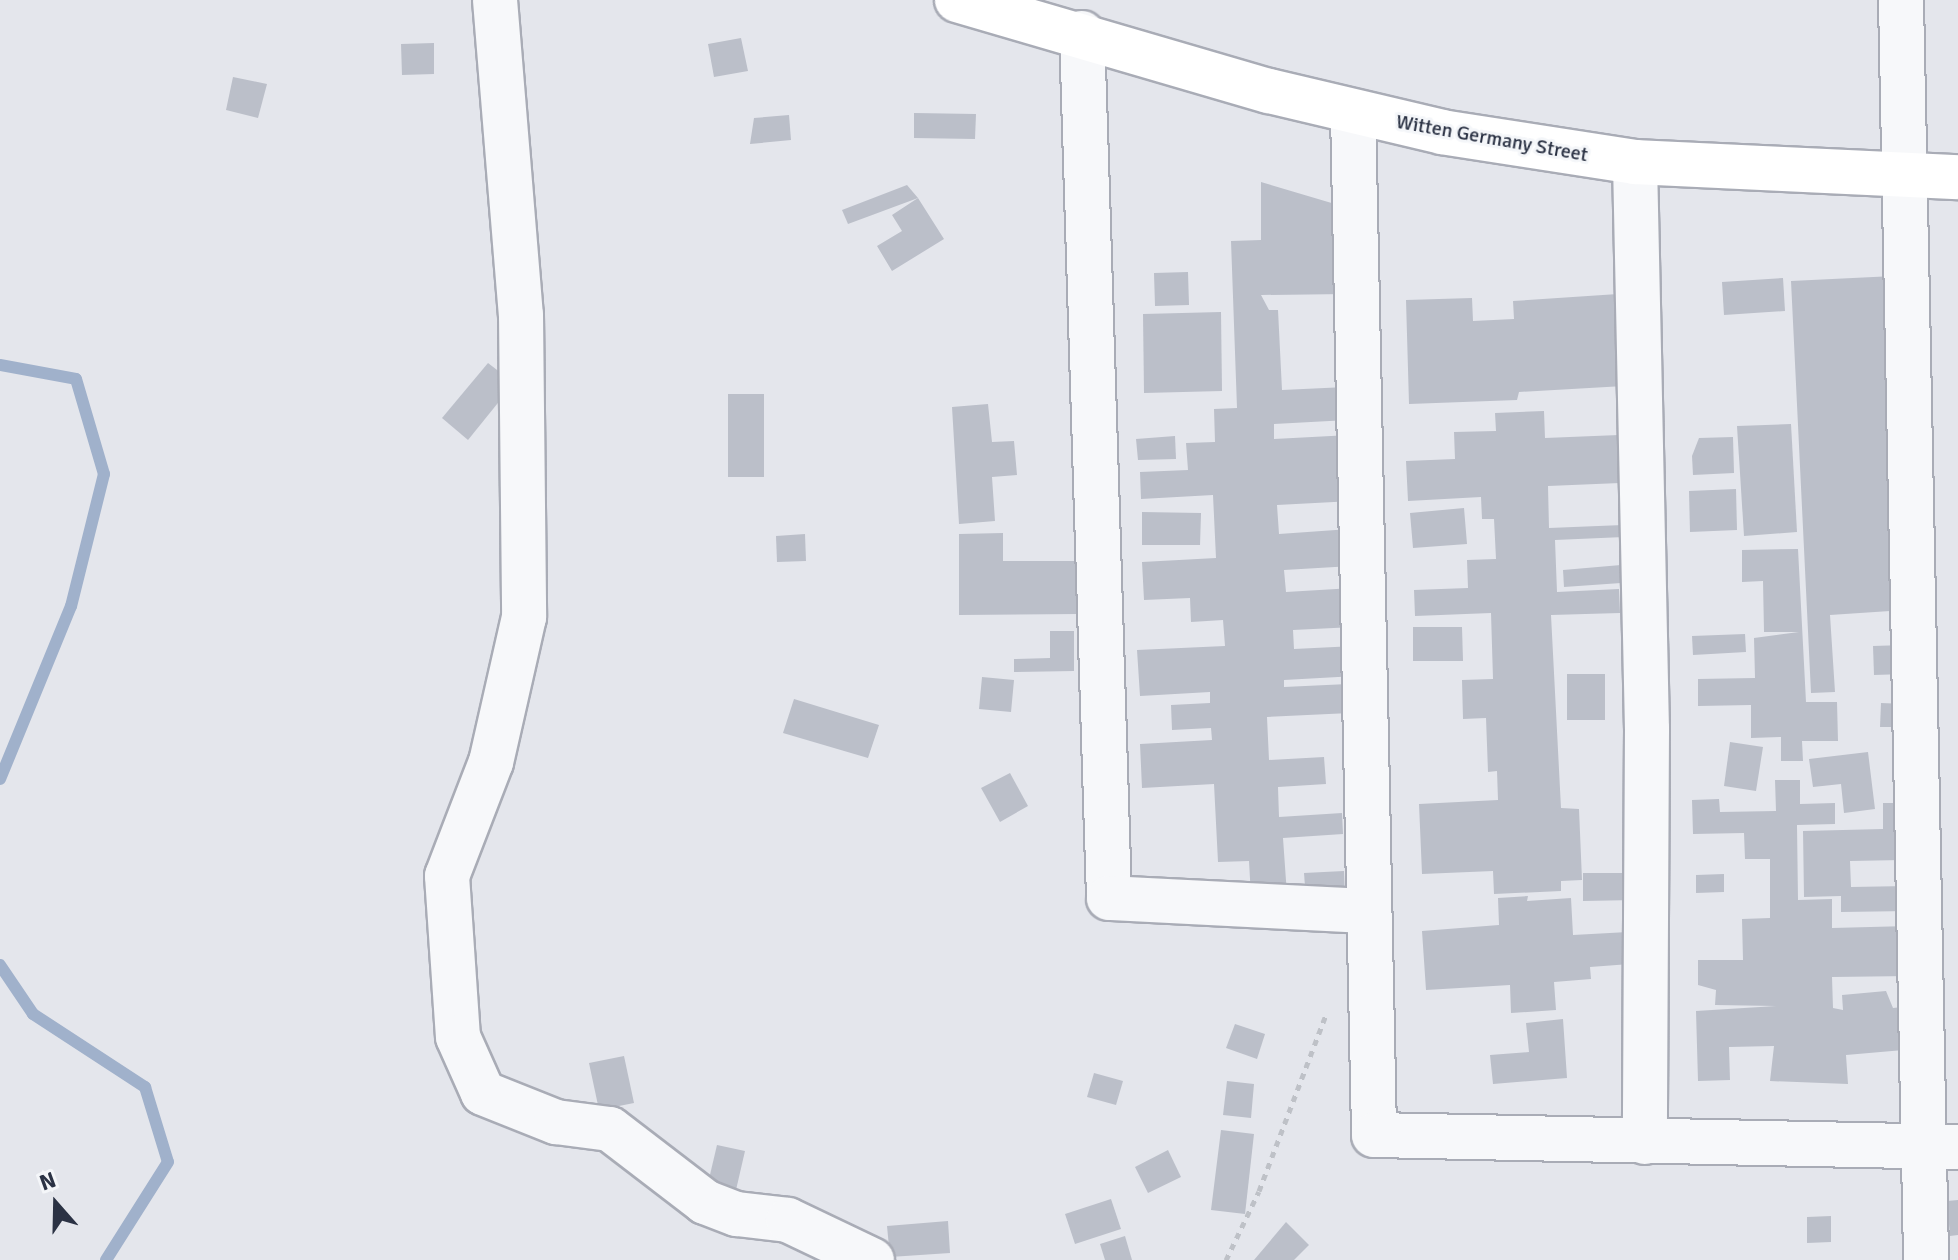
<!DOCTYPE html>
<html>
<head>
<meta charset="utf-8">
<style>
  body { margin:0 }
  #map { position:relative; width:1958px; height:1260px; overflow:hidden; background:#e4e6ec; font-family:Signika,sans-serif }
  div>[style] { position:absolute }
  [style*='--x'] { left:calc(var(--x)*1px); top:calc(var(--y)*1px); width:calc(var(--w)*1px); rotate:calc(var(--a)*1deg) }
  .stream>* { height:12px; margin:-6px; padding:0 6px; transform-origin:6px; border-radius:6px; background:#a0b1cb }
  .building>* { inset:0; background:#bbbfc9 }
  .path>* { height:5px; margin-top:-2.5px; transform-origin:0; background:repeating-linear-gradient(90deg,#bec1c7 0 6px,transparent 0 12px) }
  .roads { filter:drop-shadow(2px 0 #a9acb6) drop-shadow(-2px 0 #a9acb6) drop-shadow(0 2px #a9acb6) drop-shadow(0 -2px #a9acb6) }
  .street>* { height:44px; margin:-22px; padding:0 22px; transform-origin:22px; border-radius:22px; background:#f7f8fa }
  .secondary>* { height:44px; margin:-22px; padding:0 22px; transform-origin:22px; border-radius:22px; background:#fff }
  span { translate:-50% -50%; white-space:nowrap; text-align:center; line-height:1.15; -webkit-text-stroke:6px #f4f6f9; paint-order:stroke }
  .street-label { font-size:20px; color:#2b3244 }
  .north { position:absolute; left:16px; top:1164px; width:80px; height:80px; -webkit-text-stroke:6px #f4f6f9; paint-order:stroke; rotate:340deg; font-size:22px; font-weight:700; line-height:32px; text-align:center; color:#2b3244 }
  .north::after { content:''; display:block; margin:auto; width:28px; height:36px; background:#2b3244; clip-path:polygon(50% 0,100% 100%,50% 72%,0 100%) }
</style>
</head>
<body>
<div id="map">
  <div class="stream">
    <div style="--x:0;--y:365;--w:77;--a:10.4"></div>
    <div style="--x:76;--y:379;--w:99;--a:73.6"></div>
    <div style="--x:104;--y:474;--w:136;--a:104"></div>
    <div style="--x:71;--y:606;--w:187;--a:112.3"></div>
    <div style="--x:0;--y:965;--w:59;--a:56"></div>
    <div style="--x:33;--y:1014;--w:134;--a:33.1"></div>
    <div style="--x:145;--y:1087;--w:78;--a:73"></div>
    <div style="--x:168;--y:1162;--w:116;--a:122.3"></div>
  </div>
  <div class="building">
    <div style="clip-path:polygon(741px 38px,748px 71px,714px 77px,708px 44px)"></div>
    <div style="clip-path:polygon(434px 43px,434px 74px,402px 75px,401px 44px)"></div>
    <div style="clip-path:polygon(233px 77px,267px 84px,258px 118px,226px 110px)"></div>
    <div style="clip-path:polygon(914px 113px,976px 114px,975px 139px,914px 138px)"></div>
    <div style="clip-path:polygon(789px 115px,791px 140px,750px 144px,754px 118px)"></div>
    <div style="clip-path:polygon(1261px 182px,1345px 207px,1346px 294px,1261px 295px,1269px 310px,1278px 310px,1282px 390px,1346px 387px,1348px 420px,1274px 424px,1274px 439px,1350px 435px,1353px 501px,1277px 505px,1279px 534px,1350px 529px,1352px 566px,1284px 570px,1286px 592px,1353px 588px,1354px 627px,1293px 630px,1294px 649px,1355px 646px,1356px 676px,1284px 680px,1284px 687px,1348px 684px,1350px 713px,1267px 717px,1269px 760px,1324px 757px,1326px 784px,1278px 787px,1279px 817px,1342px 813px,1343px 834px,1283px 838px,1287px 895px,1251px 897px,1249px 861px,1218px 862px,1214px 784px,1142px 788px,1140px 744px,1212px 740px,1211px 728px,1172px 730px,1171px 705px,1210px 703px,1210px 692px,1140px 696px,1137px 650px,1225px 646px,1223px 620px,1191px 622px,1190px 598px,1144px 600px,1142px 562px,1216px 558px,1213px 495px,1141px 499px,1140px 472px,1188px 470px,1186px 443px,1215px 442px,1214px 409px,1237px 408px,1231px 241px,1261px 240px)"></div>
    <div style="clip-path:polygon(907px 185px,918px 198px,848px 224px,842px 210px)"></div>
    <div style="clip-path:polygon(918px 198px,944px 239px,892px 271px,877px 246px,902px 231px,892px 215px)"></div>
    <div style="clip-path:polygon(1188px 272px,1189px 305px,1155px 306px,1154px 273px)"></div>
    <div style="clip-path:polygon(1894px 276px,1905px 610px,1830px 615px,1835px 692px,1811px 693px,1791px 281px)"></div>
    <div style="clip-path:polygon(1783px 278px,1785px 311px,1724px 315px,1722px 282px)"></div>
    <div style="clip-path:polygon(1618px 294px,1624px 386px,1519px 392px,1517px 400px,1409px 404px,1406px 300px,1472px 298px,1473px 321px,1514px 319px,1513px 301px)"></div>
    <div style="clip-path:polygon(1221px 312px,1222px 391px,1144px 393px,1143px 314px)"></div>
    <div style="clip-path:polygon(488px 363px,514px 383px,468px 440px,442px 418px)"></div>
    <div style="clip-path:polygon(728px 394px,764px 394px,764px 477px,728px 477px)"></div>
    <div style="clip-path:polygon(988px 404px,992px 442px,1014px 441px,1017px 475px,992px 477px,995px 521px,959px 524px,952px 407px)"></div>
    <div style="clip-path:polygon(1544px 411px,1545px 438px,1619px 435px,1620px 483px,1548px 486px,1549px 528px,1623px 525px,1624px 537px,1555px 540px,1557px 592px,1619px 589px,1620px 613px,1551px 615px,1561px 808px,1579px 809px,1582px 880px,1561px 881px,1561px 891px,1494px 894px,1493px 871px,1422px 874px,1419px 804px,1498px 800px,1497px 771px,1488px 772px,1486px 718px,1463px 719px,1462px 680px,1493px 679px,1491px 613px,1415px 616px,1414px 590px,1468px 588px,1467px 560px,1496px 559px,1494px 519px,1482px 519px,1481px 497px,1408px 501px,1406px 461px,1455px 459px,1454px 432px,1496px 431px,1495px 413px)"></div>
    <div style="clip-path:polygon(1791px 424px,1797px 532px,1744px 536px,1737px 426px)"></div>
    <div style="clip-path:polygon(1175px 436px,1176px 459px,1138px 460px,1136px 439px)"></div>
    <div style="clip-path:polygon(1733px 437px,1734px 473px,1693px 475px,1692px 456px,1699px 438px)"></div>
    <div style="clip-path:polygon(1736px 489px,1737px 530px,1690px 532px,1689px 491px)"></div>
    <div style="clip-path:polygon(1464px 508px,1467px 544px,1413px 548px,1410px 513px)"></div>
    <div style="clip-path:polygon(1142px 512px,1201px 513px,1200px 545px,1142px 545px)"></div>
    <div style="clip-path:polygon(1003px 533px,1003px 561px,1077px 561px,1078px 614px,959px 615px,959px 534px)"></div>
    <div style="clip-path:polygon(805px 534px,806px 561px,777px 562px,776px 536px)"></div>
    <div style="clip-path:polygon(1798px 549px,1806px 702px,1837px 702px,1838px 741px,1802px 741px,1803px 761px,1781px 761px,1781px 737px,1751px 738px,1751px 705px,1698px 706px,1698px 679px,1755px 678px,1754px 638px,1799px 632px,1764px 632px,1763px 581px,1742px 582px,1742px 550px)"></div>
    <div style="clip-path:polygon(1621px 565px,1621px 583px,1564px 587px,1563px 570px)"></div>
    <div style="clip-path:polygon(1413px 627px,1462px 627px,1463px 661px,1413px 661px)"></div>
    <div style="clip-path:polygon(1050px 631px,1074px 631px,1074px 671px,1014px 672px,1014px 659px,1050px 658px)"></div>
    <div style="clip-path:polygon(1745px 634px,1746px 652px,1693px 655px,1692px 636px)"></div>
    <div style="clip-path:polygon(1904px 645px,1905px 674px,1874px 675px,1873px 646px)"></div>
    <div style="clip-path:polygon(1567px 674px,1605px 674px,1605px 720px,1567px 720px)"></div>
    <div style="clip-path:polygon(982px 677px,1014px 680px,1011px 712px,979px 709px)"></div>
    <div style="clip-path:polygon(794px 699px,879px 725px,868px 758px,783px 733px)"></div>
    <div style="clip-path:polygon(1881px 703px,1906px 704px,1905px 727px,1880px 727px)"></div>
    <div style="clip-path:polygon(1730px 742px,1763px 747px,1756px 791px,1724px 786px)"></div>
    <div style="clip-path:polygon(1868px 752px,1875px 809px,1844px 813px,1841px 784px,1813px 787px,1809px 759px)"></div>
    <div style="clip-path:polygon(1010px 773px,1028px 806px,1000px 822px,981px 788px)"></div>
    <div style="clip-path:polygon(1775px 780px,1800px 780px,1800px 804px,1835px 803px,1835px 824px,1797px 825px,1798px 900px,1832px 899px,1832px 928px,1909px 926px,1910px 976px,1832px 977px,1833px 1008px,1843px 1010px,1842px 995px,1886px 991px,1893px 1008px,1912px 1006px,1915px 1049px,1846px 1055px,1848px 1084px,1770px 1081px,1774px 1046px,1729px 1047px,1730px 1080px,1698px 1081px,1696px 1011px,1776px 1006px,1715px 1005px,1716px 990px,1698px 985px,1698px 960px,1743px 960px,1742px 919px,1770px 918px,1770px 859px,1745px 859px,1744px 833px,1693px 834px,1692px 800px,1719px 799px,1720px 812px,1776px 811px)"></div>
    <div style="clip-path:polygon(1883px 803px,1901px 803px,1902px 860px,1850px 861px,1851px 887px,1908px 886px,1909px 911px,1841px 912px,1841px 896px,1804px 897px,1803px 831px,1883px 829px)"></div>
    <div style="clip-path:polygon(1344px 871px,1345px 898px,1306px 900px,1304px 873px)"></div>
    <div style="clip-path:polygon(1583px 873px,1635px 873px,1635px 900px,1583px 901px)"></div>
    <div style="clip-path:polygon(1724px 874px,1724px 892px,1696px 893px,1696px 875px)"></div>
    <div style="clip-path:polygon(1528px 896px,1527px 901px,1571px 898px,1573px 935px,1628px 932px,1630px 964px,1590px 967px,1591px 979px,1554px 982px,1556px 1010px,1511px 1013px,1510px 985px,1426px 990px,1422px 931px,1499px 925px,1498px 898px)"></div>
    <div style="clip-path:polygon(1563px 1019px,1567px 1078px,1493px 1084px,1490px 1055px,1529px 1052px,1526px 1023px)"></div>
    <div style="clip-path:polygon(1235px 1024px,1265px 1034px,1257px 1059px,1226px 1048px)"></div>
    <div style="clip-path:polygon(624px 1056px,634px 1103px,599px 1110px,589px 1063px)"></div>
    <div style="clip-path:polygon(1094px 1073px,1123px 1081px,1116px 1105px,1087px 1097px)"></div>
    <div style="clip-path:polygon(1227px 1081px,1254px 1084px,1251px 1118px,1223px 1115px)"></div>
    <div style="clip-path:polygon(1221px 1130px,1254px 1134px,1245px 1214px,1211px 1210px)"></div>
    <div style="clip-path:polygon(717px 1145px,745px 1151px,733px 1203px,705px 1196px)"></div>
    <div style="clip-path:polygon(1168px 1150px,1181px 1177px,1148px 1193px,1135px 1167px)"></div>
    <div style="clip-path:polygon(1111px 1199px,1121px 1229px,1075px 1244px,1065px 1214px)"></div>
    <div style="clip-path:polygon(1958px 1200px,1958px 1235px,1950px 1236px,1947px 1201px)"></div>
    <div style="clip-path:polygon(1831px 1216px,1831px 1242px,1807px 1243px,1807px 1217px)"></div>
    <div style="clip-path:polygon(948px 1221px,950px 1253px,890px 1257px,887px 1226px)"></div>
    <div style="clip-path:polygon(1286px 1222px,1309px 1245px,1294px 1260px,1254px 1260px)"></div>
    <div style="clip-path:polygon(1125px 1236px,1132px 1260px,1105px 1260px,1100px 1244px)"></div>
  </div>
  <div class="path">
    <div style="--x:1226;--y:1260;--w:76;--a:-64.4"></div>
    <div style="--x:1259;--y:1191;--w:191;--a:-69.2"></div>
  </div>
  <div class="roads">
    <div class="street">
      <div style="--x:495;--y:0;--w:316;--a:85.3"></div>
      <div style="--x:521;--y:315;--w:302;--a:89.4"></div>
      <div style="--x:524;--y:617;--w:149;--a:102.8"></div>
      <div style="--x:491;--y:762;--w:122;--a:111.1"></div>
      <div style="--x:447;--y:876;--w:161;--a:86.1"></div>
      <div style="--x:458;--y:1037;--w:61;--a:65.9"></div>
      <div style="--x:483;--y:1093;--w:79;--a:21.7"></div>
      <div style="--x:556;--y:1122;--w:54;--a:7.4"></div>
      <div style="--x:610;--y:1129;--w:120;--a:37.5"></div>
      <div style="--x:705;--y:1202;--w:34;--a:21"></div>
      <div style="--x:737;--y:1214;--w:51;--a:6.7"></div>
      <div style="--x:788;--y:1220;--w:93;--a:25.5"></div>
      <div style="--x:1901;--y:0;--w:1260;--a:88.86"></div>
      <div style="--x:1082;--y:33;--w:865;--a:88.21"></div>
      <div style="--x:1109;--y:898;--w:260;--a:2.9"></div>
      <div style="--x:1353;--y:112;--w:1023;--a:88.82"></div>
      <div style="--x:1374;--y:1135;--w:584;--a:1.18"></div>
      <div style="--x:1635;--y:162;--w:567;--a:88.79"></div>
      <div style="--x:1647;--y:729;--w:413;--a:90.3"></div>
    </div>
    <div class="secondary">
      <div style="--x:957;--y:0;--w:325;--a:16.3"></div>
      <div style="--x:1269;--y:91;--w:178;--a:13.3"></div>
      <div style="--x:1442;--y:132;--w:195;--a:8.8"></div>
      <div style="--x:1635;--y:162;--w:323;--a:2.7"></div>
    </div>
  </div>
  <div class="street-label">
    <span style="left:1492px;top:138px;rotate:10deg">Witten Germany Street</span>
  </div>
  <div class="north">N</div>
</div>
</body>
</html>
